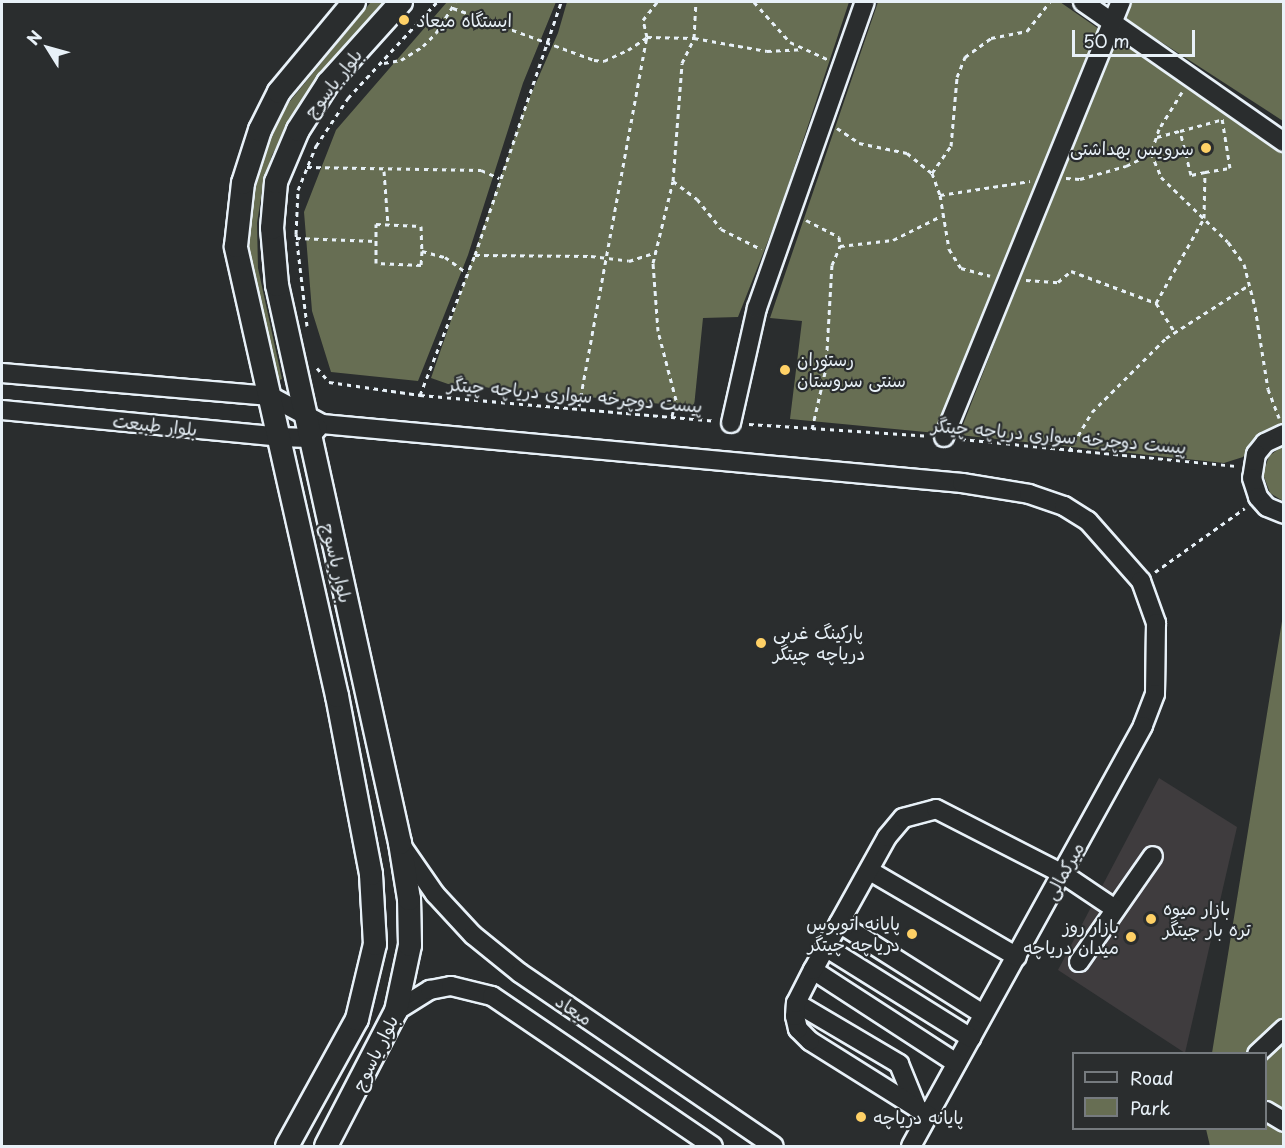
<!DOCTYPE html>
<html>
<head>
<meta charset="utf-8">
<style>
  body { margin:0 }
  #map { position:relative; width:1285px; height:1148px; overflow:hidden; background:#2a2d2e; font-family:"Playpen Sans","Playpen Sans Arabic",sans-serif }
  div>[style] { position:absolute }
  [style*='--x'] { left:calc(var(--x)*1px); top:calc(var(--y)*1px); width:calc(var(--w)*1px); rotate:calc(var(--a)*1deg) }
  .built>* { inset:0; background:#3f3c3e }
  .green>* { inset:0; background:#676e53 }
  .path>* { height:3px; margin-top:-1.5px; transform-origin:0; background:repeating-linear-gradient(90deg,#e8f1f8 0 4.5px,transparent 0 9px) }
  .roads { filter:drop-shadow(2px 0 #e8f1f8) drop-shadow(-2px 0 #e8f1f8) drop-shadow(0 2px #e8f1f8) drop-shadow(0 -2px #e8f1f8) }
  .minor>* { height:18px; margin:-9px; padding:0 9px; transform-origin:9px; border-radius:9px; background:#2a2d2e }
  .major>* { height:22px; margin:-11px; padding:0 11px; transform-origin:11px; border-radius:11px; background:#2a2d2e }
  .dots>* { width:16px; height:16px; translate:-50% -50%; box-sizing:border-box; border:3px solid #2a2d2e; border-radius:50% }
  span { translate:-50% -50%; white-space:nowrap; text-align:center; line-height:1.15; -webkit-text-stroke:4.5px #2a2d2e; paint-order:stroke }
  .poi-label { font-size:18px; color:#e8f1f8 }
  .left { translate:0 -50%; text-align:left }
  .right { translate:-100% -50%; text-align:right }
  .street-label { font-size:18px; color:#e8f1f8 }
  .frame { position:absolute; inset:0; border:3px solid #e8f1f8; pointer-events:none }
  .legend { position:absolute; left:1072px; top:1052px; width:195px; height:78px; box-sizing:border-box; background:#2a2d2e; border:2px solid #767b7f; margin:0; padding:8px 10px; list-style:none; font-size:18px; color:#e8f1f8 }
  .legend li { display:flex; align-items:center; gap:12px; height:30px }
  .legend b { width:30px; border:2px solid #767b7f }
  .north { position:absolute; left:18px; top:18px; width:60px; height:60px; -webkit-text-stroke:4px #2a2d2e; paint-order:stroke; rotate:307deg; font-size:16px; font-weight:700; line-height:24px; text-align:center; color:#e8f1f8 }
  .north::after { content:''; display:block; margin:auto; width:21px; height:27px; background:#e8f1f8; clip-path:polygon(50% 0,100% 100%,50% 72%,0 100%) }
  .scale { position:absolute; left:1072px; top:30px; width:123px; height:27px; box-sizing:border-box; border:3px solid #e8f1f8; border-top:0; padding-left:8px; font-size:18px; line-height:21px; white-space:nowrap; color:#e8f1f8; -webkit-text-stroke:4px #2a2d2e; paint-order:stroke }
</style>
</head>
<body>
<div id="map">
  <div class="built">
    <div style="clip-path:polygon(1159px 778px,1237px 827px,1185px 1053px,1058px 970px)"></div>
  </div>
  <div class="green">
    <div style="clip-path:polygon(371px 2px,386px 2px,299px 106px,272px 155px,263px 185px,257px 223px,258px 268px,282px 379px,275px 382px,250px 281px,246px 234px,257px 166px,282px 111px)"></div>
    <div style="clip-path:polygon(447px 2px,556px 2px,523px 83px,468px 255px,418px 381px,331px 372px,312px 311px,304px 212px,336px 130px)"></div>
    <div style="clip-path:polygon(567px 2px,849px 2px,779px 213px,738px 317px,703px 318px,694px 407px,448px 384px,431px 378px,524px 110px,558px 33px)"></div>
    <div style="clip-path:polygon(878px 2px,1060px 2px,1099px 29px,936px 433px,790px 419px,802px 321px,770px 318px)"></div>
    <div style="clip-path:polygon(1127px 2px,1283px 2px,1283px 121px,1121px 16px)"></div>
    <div style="clip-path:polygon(1114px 36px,1283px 154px,1283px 425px,1256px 439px,1243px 457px,1224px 463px,959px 435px)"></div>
    <div style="clip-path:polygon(1283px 446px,1282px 475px,1283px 501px,1270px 493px,1263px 474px,1269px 456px)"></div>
    <div style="clip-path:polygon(1283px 615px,1283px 1146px,1210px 1146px,1206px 1129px,1266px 1128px,1266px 1054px,1212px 1053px)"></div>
  </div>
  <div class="path">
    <div style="--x:754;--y:2;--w:54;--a:48"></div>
    <div style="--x:790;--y:42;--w:41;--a:24.7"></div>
    <div style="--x:453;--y:8;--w:150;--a:20.2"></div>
    <div style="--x:594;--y:60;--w:10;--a:6"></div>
    <div style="--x:604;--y:61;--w:26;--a:-25"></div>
    <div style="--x:628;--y:50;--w:23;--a:-34"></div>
    <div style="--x:647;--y:37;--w:47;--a:1.2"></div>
    <div style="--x:694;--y:38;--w:74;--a:10.1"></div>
    <div style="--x:767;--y:51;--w:34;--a:-3"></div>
    <div style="--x:384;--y:63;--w:17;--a:-10"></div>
    <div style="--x:401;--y:60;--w:26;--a:-32"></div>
    <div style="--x:423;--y:46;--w:18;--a:-45"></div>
    <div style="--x:436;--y:33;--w:36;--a:-58"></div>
    <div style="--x:1182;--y:92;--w:44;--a:121.9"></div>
    <div style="--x:1159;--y:129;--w:25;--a:108"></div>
    <div style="--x:1151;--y:153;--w:26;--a:67"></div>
    <div style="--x:1161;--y:177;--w:93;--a:44.1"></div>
    <div style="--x:1228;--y:242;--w:27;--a:54"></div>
    <div style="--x:1244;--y:264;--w:44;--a:75.7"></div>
    <div style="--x:1255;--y:307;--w:83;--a:81"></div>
    <div style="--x:1268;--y:389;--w:31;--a:69"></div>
    <div style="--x:837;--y:128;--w:27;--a:34"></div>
    <div style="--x:859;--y:143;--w:49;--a:11.8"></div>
    <div style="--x:907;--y:153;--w:32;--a:39"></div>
    <div style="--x:932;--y:173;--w:23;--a:70"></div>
    <div style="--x:940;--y:195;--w:55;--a:80.5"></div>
    <div style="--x:949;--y:249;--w:22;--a:58"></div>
    <div style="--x:961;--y:268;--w:30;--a:15"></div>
    <div style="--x:1157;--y:137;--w:24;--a:-15"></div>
    <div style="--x:307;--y:167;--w:174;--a:1"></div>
    <div style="--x:481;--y:170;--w:20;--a:24"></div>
    <div style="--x:384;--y:171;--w:54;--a:85.8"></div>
    <div style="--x:1205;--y:172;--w:14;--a:168"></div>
    <div style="--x:1191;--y:175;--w:45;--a:-104"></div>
    <div style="--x:1180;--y:131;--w:41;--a:-15.4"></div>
    <div style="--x:932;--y:173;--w:33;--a:-55"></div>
    <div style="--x:951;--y:146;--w:69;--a:-85"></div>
    <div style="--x:957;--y:77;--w:22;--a:-68"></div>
    <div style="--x:965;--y:57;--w:32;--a:-36"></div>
    <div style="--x:991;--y:38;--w:37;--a:-11"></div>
    <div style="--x:1027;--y:31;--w:37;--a:-52"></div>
    <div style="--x:1066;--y:178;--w:14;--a:4"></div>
    <div style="--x:1080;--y:179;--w:48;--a:-15.8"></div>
    <div style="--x:1126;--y:166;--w:28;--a:-26"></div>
    <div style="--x:673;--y:181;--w:30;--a:37"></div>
    <div style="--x:697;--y:199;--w:38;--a:51"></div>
    <div style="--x:721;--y:229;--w:45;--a:26.6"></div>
    <div style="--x:940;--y:195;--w:91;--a:-8.8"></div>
    <div style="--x:806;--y:220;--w:37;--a:27"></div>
    <div style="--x:839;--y:237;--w:9;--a:84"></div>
    <div style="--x:840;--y:246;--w:53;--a:-6.5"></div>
    <div style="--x:893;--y:240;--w:54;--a:-26.6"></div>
    <div style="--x:296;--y:238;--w:80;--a:2.1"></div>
    <div style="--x:422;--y:251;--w:14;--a:94"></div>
    <div style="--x:421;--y:265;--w:45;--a:-177.5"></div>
    <div style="--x:376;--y:263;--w:39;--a:-90"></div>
    <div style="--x:376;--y:224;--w:45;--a:2.5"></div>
    <div style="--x:421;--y:226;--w:25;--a:88"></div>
    <div style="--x:422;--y:251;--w:24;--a:15"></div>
    <div style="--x:445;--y:257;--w:27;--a:36"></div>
    <div style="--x:475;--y:255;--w:116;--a:0.5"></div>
    <div style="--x:591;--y:256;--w:38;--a:7"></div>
    <div style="--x:629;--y:261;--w:28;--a:-18"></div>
    <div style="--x:1026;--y:280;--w:32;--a:4"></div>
    <div style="--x:1058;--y:282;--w:17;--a:-40"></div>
    <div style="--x:1071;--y:271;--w:91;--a:20.6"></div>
    <div style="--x:1156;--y:303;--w:35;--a:57"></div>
    <div style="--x:1156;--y:303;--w:98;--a:-60.5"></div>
    <div style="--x:1204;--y:218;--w:46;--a:-88.8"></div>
    <div style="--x:1205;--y:172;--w:25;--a:-9"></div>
    <div style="--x:1230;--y:168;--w:51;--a:-99.1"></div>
    <div style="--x:307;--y:326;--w:93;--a:-96.8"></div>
    <div style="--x:296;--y:234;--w:44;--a:-87.4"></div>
    <div style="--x:298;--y:190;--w:48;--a:-67.8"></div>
    <div style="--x:316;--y:146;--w:58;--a:-56.3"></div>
    <div style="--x:348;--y:98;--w:131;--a:-47.2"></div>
    <div style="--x:317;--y:368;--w:18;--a:49"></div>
    <div style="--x:329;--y:382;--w:92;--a:8.1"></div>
    <div style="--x:420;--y:395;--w:296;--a:5"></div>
    <div style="--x:420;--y:395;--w:150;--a:-68.6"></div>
    <div style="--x:475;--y:255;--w:267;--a:-71.2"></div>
    <div style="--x:579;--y:406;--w:375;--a:-79.6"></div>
    <div style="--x:647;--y:37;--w:17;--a:-103"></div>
    <div style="--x:643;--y:20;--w:23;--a:-52"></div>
    <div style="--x:672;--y:416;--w:16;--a:-76"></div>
    <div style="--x:676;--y:400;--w:71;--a:-104.6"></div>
    <div style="--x:658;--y:331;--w:68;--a:-94.2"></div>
    <div style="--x:653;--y:263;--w:84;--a:-76.3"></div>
    <div style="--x:673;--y:181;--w:118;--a:-85.6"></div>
    <div style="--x:682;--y:63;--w:28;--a:-64"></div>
    <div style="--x:694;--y:38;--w:36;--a:-87"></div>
    <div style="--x:749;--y:424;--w:179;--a:3.8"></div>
    <div style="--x:812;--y:429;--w:63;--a:-77.1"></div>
    <div style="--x:826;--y:368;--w:103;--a:-86.7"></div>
    <div style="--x:832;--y:265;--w:21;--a:-67"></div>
    <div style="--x:961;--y:439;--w:278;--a:5.6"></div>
    <div style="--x:1069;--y:451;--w:45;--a:-59.5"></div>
    <div style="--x:1092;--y:412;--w:105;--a:-45"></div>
    <div style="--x:1166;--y:338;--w:98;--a:-32.6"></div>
    <div style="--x:1155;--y:572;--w:110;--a:-35.4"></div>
  </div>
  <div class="roads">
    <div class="minor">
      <div style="--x:1083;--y:2;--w:245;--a:34.9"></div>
      <div style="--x:2;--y:373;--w:269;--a:4.9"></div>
      <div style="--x:270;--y:396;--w:59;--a:28.3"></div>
      <div style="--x:322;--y:424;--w:643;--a:5.27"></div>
      <div style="--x:962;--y:483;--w:68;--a:9.3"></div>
      <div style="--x:1029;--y:494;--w:37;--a:19"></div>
      <div style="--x:1064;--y:506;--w:28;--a:32"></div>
      <div style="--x:1088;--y:521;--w:80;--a:48.5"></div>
      <div style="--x:1141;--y:581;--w:45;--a:70.3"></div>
      <div style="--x:1156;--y:623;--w:71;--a:90.8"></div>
      <div style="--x:1155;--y:694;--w:34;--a:111"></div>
      <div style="--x:1143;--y:726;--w:480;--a:118.9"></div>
      <div style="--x:2;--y:410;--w:279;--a:5.5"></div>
      <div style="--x:280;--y:437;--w:29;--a:2"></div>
      <div style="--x:309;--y:438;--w:13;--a:-48"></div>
      <div style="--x:731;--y:423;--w:118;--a:-77.3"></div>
      <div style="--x:757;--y:308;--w:324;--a:-70.6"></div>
      <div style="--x:1284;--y:434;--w:21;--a:155"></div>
      <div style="--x:1265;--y:443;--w:14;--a:129"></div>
      <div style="--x:1256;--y:454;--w:24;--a:99"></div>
      <div style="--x:1252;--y:478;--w:20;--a:72"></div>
      <div style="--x:1258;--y:497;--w:13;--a:48"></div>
      <div style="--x:1267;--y:507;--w:18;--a:22"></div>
      <div style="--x:944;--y:437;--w:470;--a:-67.9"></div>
      <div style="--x:401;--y:845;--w:60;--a:55.2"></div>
      <div style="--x:435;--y:894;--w:56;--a:47.2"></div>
      <div style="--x:473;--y:935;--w:60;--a:39"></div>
      <div style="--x:520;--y:973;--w:307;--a:34.3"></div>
      <div style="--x:870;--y:871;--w:170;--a:30.3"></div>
      <div style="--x:839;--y:923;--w:170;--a:32.3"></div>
      <div style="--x:827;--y:948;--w:170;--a:32"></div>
      <div style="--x:1079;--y:962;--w:129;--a:-55.1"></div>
      <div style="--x:813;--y:970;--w:171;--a:33"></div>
      <div style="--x:796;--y:1003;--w:120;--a:30.6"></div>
      <div style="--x:899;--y:1064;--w:48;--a:67.8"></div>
      <div style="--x:396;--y:1011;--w:40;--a:-32"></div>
      <div style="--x:430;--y:990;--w:21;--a:-11"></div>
      <div style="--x:451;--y:986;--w:42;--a:13.7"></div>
      <div style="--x:492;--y:996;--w:267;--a:34.2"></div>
      <div style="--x:1257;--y:1054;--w:37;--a:-43"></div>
      <div style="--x:1266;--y:1111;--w:21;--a:31"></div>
      <div style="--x:928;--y:1115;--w:139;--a:-147.9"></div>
      <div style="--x:810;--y:1041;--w:17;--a:-135"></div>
      <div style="--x:798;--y:1029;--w:13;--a:-103"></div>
      <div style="--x:795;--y:1016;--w:13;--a:-86"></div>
      <div style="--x:796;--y:1003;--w:37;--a:-63"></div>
      <div style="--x:813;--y:970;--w:152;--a:-60.9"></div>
      <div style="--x:887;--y:837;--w:25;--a:-50"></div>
      <div style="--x:903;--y:818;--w:34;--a:-15"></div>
      <div style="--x:936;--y:809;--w:143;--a:27.1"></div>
      <div style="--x:1063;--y:874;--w:63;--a:33.9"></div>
    </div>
    <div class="major">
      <div style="--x:287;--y:1146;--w:145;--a:-61.1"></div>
      <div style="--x:357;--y:1019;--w:77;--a:-76.5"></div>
      <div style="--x:375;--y:944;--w:70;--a:-93.3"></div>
      <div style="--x:371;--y:874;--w:181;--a:-100.8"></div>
      <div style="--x:337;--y:696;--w:461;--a:-102.7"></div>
      <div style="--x:236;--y:246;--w:63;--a:-83.7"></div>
      <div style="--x:243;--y:183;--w:56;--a:-72.2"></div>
      <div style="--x:260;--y:130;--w:42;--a:-63.4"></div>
      <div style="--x:279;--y:92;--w:117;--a:-50.2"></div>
      <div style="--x:326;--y:1146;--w:152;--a:-62.6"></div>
      <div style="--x:396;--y:1011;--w:67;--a:-78"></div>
      <div style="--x:410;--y:945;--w:46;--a:-91.2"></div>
      <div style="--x:409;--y:899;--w:57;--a:-99.1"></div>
      <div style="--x:400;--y:843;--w:571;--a:-102.43"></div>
      <div style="--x:277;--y:285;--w:57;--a:-95"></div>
      <div style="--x:272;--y:228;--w:46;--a:-85"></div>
      <div style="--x:276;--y:182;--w:56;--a:-67.1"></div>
      <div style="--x:298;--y:130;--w:56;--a:-57.4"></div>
      <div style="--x:328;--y:83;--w:109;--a:-48"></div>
    </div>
  </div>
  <div class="dots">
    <div style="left:404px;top:20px;background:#ffd166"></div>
    <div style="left:1206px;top:148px;background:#ffd166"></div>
    <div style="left:785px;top:370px;background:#ffd166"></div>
    <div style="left:761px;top:643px;background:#ffd166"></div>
    <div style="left:1151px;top:919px;background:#ffd166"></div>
    <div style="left:912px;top:934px;background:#ffd166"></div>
    <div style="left:1131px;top:937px;background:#ffd166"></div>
    <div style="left:861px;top:1117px;background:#ffd166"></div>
  </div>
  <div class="poi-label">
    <span class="left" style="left:416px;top:20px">ایستگاه میعاد</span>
    <span class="right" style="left:1194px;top:148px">سرویس بهداشتی</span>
    <span class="left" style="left:797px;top:370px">رستوران<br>سنتی سروستان</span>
    <span class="left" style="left:773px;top:643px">پارکینگ غربی<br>دریاچه چیتگر</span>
    <span class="left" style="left:1163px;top:919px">بازار میوه<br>تره بار چیتگر</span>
    <span class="right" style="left:900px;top:934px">پایانه اتوبوس<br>دریاچه چیتگر</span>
    <span class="right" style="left:1119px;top:937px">بازار روز<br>میدان دریاچه</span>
    <span class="left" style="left:873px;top:1117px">پایانه دریاچه</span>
  </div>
  <div class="street-label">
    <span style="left:333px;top:83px;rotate:-52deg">بلوار یاسوج</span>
    <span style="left:575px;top:395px;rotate:5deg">پیست دوچرخه سواری دریاچه چیتگر</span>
    <span style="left:155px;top:425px;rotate:6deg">بلوار طبیعت</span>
    <span style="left:1059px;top:436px;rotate:5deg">پیست دوچرخه سواری دریاچه چیتگر</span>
    <span style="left:337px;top:563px;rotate:77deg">بلوار یاسوج</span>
    <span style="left:1064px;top:871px;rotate:-61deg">میرکمالی</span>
    <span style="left:574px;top:1010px;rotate:34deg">میعاد</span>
    <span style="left:375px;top:1053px;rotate:-64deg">بلوار یاسوج</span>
  </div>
  <div class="frame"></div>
  <ul class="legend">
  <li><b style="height:8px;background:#2a2d2e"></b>Road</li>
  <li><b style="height:16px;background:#676e53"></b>Park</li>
  </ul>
  <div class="north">N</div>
  <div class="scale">50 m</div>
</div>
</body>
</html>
